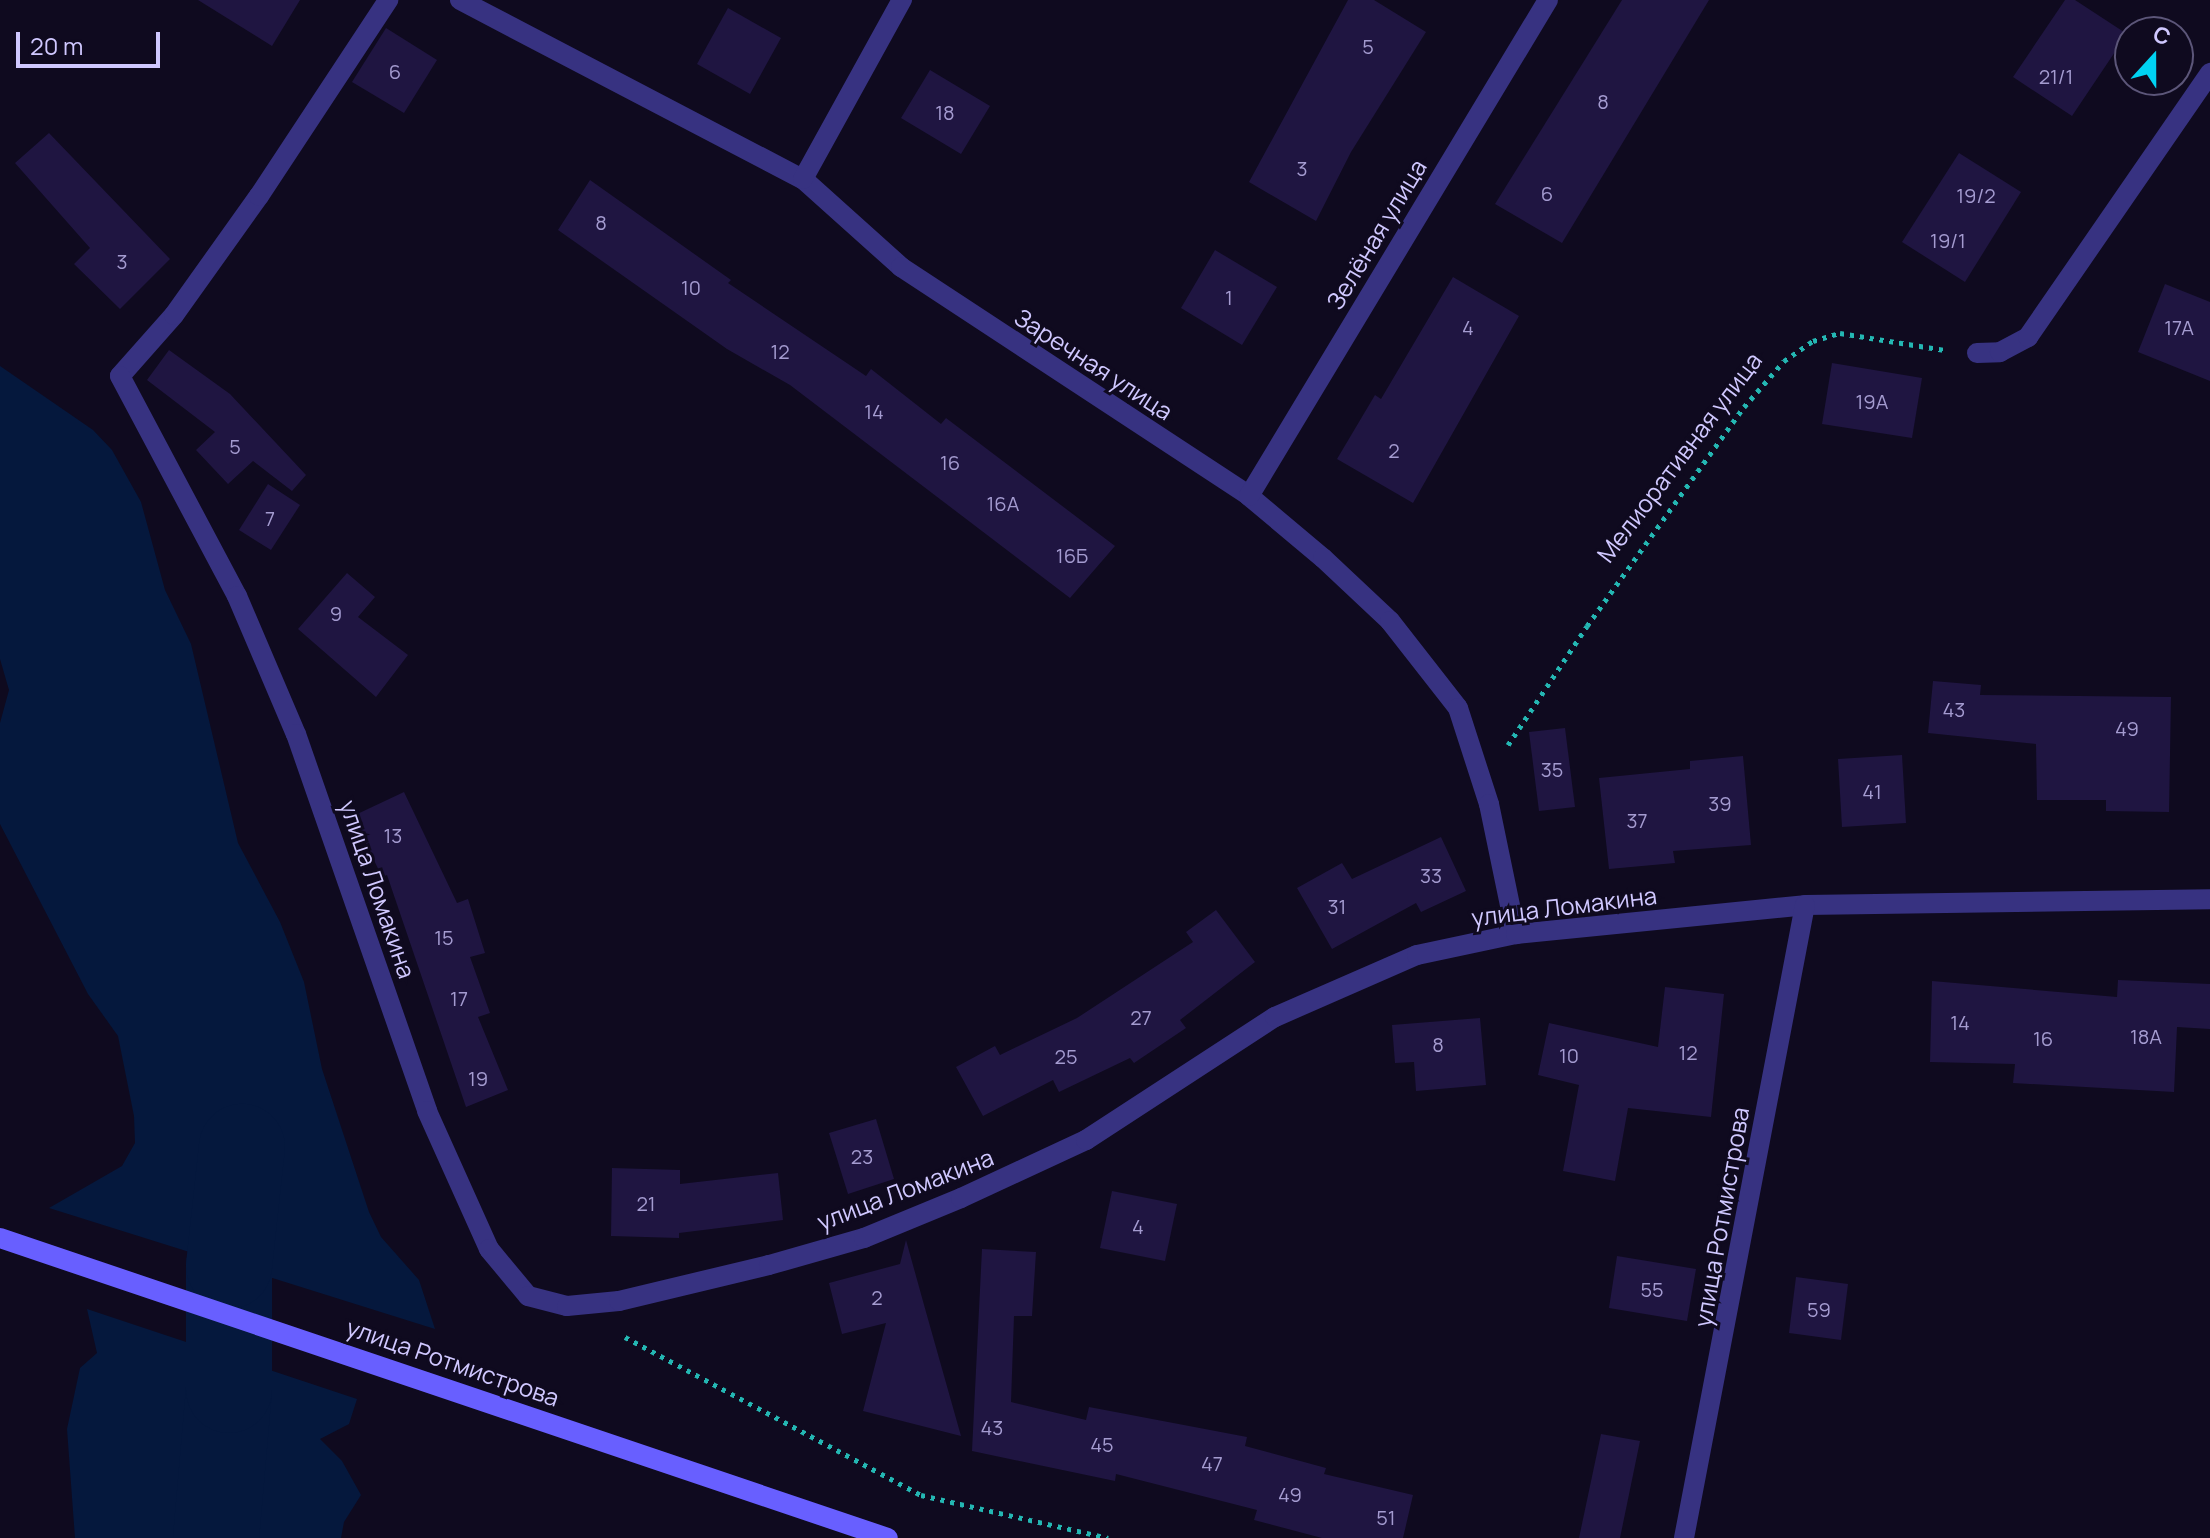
<!DOCTYPE html>
<html>
<head>
<meta charset="utf-8">
<style>
  body { margin:0 }
  #map { position:relative; width:2210px; height:1538px; overflow:hidden; background:#0f0a1f; font-family:Manrope,sans-serif }
  div>[style] { position:absolute }
  [style*='--x'] { left:calc(var(--x)*1px); top:calc(var(--y)*1px); width:calc(var(--w)*1px); rotate:calc(var(--a)*1deg) }
  .water>* { inset:0; background:#05183d }
  .river>* { height:86px; margin:-43px; padding:0 43px; transform-origin:43px; border-radius:43px; background:#05183d }
  .building>* { inset:0; background:#1f1541 }
  .path>* { height:5px; margin-top:-2.5px; transform-origin:0; background:repeating-linear-gradient(90deg,#24b7b3 0 4px,transparent 0 10px) }
  .lane>* { height:20px; margin:-10px; padding:0 10px; transform-origin:10px; border-radius:10px; background:#373281 }
  .street>* { height:20px; margin:-10px; padding:0 10px; transform-origin:10px; border-radius:10px; background:#373281 }
  .secondary>* { height:20px; margin:-10px; padding:0 10px; transform-origin:10px; border-radius:10px; background:#685fff }
  span { translate:-50% -50%; white-space:nowrap; text-align:center; line-height:1.15; -webkit-text-stroke:6px #0f0a1f; paint-order:stroke }
  .number-label { font-size:20px; color:#a49bd0 }
  .number-label span { -webkit-text-stroke-width:0 }
  .street-label { font-size:24px; color:#d0c8ff }
  .north { position:absolute; left:2114px; top:16px; width:80px; height:80px; box-sizing:border-box; background:#0f0a1f; border:2px solid #5c5679; border-radius:50%; rotate:21deg; font-size:22px; font-weight:700; line-height:32px; text-align:center; color:#d0c8ff }
  .north::after { content:''; display:block; margin:auto; width:28px; height:36px; background:#00d3f3; clip-path:polygon(50% 0,100% 100%,50% 72%,0 100%) }
  .scale { position:absolute; left:16px; top:32px; width:144px; height:36px; box-sizing:border-box; border:4px solid #d0c8ff; border-top:0; padding-left:10px; font-size:24px; line-height:28px; white-space:nowrap; color:#d0c8ff; -webkit-text-stroke:6px #0f0a1f; paint-order:stroke }
</style>
</head>
<body>
<div id="map">
  <div class="water">
    <div style="clip-path:polygon(0 366px,93px 430px,112px 450px,141px 502px,165px 590px,191px 644px,238px 843px,280px 922px,304px 982px,322px 1069px,369px 1212px,381px 1237px,419px 1280px,435px 1329px,49px 1208px,122px 1166px,135px 1143px,134px 1116px,118px 1036px,88px 994px,0 824px,0 723px,9px 690px,0 659px)"></div>
    <div style="clip-path:polygon(87px 1309px,357px 1399px,349px 1424px,320px 1439px,342px 1461px,361px 1495px,344px 1522px,341px 1538px,75px 1538px,67px 1429px,80px 1368px,97px 1353px)"></div>
  </div>
  <div class="river">
    <div style="--x:216;--y:1538;--w:149;--a:-85"></div>
    <div style="--x:229;--y:1390;--w:124;--a:-90"></div>
    <div style="--x:229;--y:1266;--w:120;--a:-83.8"></div>
  </div>
  <div class="building">
    <div style="clip-path:polygon(198px 0,300px 0,272px 46px)"></div>
    <div style="clip-path:polygon(1348px 0,1374px 0,1426px 32px,1351px 152px,1316px 221px,1249px 182px)"></div>
    <div style="clip-path:polygon(1622px 0,1709px 0,1562px 243px,1495px 204px)"></div>
    <div style="clip-path:polygon(2065px 0,2075px 0,2127px 34px,2072px 116px,2013px 77px)"></div>
    <div style="clip-path:polygon(728px 8px,781px 38px,750px 94px,697px 64px)"></div>
    <div style="clip-path:polygon(386px 28px,437px 60px,404px 113px,352px 82px)"></div>
    <div style="clip-path:polygon(930px 70px,990px 106px,961px 154px,901px 118px)"></div>
    <div style="clip-path:polygon(49px 133px,170px 259px,120px 309px,74px 264px,90px 248px,15px 163px)"></div>
    <div style="clip-path:polygon(1959px 153px,2021px 192px,1965px 282px,1902px 242px)"></div>
    <div style="clip-path:polygon(590px 180px,731px 280px,728px 283px,866px 376px,871px 369px,941px 424px,946px 418px,1115px 546px,1070px 598px,790px 385px,727px 349px,558px 230px)"></div>
    <div style="clip-path:polygon(1215px 250px,1277px 287px,1242px 345px,1181px 308px)"></div>
    <div style="clip-path:polygon(1453px 277px,1519px 316px,1413px 503px,1337px 459px,1375px 395px,1381px 399px)"></div>
    <div style="clip-path:polygon(2165px 284px,2210px 302px,2210px 381px,2138px 352px)"></div>
    <div style="clip-path:polygon(169px 350px,230px 394px,306px 475px,292px 491px,253px 461px,228px 484px,196px 450px,215px 432px,147px 380px)"></div>
    <div style="clip-path:polygon(1832px 363px,1922px 378px,1912px 438px,1822px 424px)"></div>
    <div style="clip-path:polygon(268px 484px,300px 505px,271px 550px,239px 530px)"></div>
    <div style="clip-path:polygon(347px 573px,375px 597px,358px 617px,408px 655px,376px 697px,298px 629px)"></div>
    <div style="clip-path:polygon(1933px 681px,1981px 685px,1980px 695px,2171px 697px,2169px 812px,2106px 811px,2106px 800px,2037px 800px,2036px 744px,1928px 733px)"></div>
    <div style="clip-path:polygon(1565px 728px,1575px 807px,1539px 811px,1529px 732px)"></div>
    <div style="clip-path:polygon(1902px 755px,1906px 823px,1842px 827px,1838px 759px)"></div>
    <div style="clip-path:polygon(1743px 756px,1751px 845px,1673px 851px,1675px 863px,1609px 869px,1599px 778px,1690px 769px,1690px 761px)"></div>
    <div style="clip-path:polygon(404px 792px,457px 903px,468px 899px,485px 953px,470px 957px,490px 1013px,478px 1017px,508px 1090px,466px 1107px,387px 875px,382px 877px,353px 816px)"></div>
    <div style="clip-path:polygon(1441px 837px,1466px 891px,1421px 912px,1416px 903px,1332px 949px,1297px 888px,1342px 863px,1352px 879px)"></div>
    <div style="clip-path:polygon(1216px 910px,1255px 962px,1180px 1020px,1186px 1028px,1134px 1063px,1130px 1058px,1059px 1092px,1053px 1080px,983px 1116px,956px 1067px,995px 1046px,1000px 1055px,1077px 1018px,1193px 942px,1186px 932px)"></div>
    <div style="clip-path:polygon(2118px 980px,2210px 984px,2210px 1029px,2177px 1027px,2174px 1092px,2013px 1083px,2015px 1064px,1930px 1062px,1932px 981px,2117px 997px)"></div>
    <div style="clip-path:polygon(1665px 987px,1724px 994px,1711px 1117px,1628px 1108px,1615px 1181px,1563px 1171px,1579px 1085px,1538px 1075px,1549px 1023px,1658px 1047px)"></div>
    <div style="clip-path:polygon(1480px 1018px,1486px 1085px,1416px 1091px,1414px 1062px,1395px 1063px,1392px 1025px)"></div>
    <div style="clip-path:polygon(876px 1119px,894px 1179px,848px 1194px,829px 1133px)"></div>
    <div style="clip-path:polygon(612px 1168px,680px 1170px,680px 1184px,778px 1173px,783px 1220px,679px 1233px,679px 1238px,611px 1236px)"></div>
    <div style="clip-path:polygon(1112px 1191px,1177px 1204px,1165px 1261px,1100px 1248px)"></div>
    <div style="clip-path:polygon(906px 1240px,926px 1312px,961px 1436px,863px 1411px,886px 1323px,842px 1334px,829px 1283px,900px 1264px)"></div>
    <div style="clip-path:polygon(982px 1249px,1036px 1252px,1032px 1316px,1014px 1316px,1011px 1402px,1086px 1420px,1089px 1407px,1247px 1437px,1245px 1446px,1326px 1468px,1324px 1474px,1413px 1495px,1403px 1538px,1322px 1538px,1254px 1520px,1257px 1510px,1116px 1474px,1115px 1481px,972px 1451px)"></div>
    <div style="clip-path:polygon(1617px 1256px,1696px 1269px,1687px 1321px,1609px 1308px)"></div>
    <div style="clip-path:polygon(1796px 1277px,1848px 1284px,1841px 1340px,1789px 1333px)"></div>
    <div style="clip-path:polygon(1601px 1434px,1640px 1441px,1620px 1538px,1579px 1538px)"></div>
  </div>
  <div class="path">
    <div style="--x:1508;--y:745;--w:143;--a:-56.4"></div>
    <div style="--x:1587;--y:626;--w:269;--a:-54.4"></div>
    <div style="--x:1744;--y:407;--w:61;--a:-49"></div>
    <div style="--x:1784;--y:361;--w:35;--a:-35"></div>
    <div style="--x:1813;--y:341;--w:28;--a:-17"></div>
    <div style="--x:1840;--y:333;--w:106;--a:9.2"></div>
    <div style="--x:625;--y:1337;--w:336;--a:28.1"></div>
    <div style="--x:921;--y:1495;--w:192;--a:12.9"></div>
  </div>
  <div class="lane">
    <div style="--x:120;--y:376;--w:81;--a:-48.5"></div>
    <div style="--x:174;--y:315;--w:146;--a:-54.5"></div>
    <div style="--x:259;--y:196;--w:235;--a:-56.6"></div>
  </div>
  <div class="street">
    <div style="--x:460;--y:0;--w:387;--a:27.6"></div>
    <div style="--x:803;--y:179;--w:132;--a:41.9"></div>
    <div style="--x:901;--y:267;--w:417;--a:33.3"></div>
    <div style="--x:1249;--y:496;--w:97;--a:40"></div>
    <div style="--x:1323;--y:558;--w:92;--a:43.2"></div>
    <div style="--x:1390;--y:621;--w:110;--a:52"></div>
    <div style="--x:1458;--y:708;--w:101;--a:72.1"></div>
    <div style="--x:1489;--y:804;--w:133;--a:78.3"></div>
    <div style="--x:803;--y:179;--w:205;--a:-61.1"></div>
    <div style="--x:1977;--y:353;--w:23;--a:-2"></div>
    <div style="--x:2000;--y:352;--w:32;--a:-28"></div>
    <div style="--x:2028;--y:337;--w:321;--a:-55.4"></div>
    <div style="--x:120;--y:376;--w:249;--a:62"></div>
    <div style="--x:237;--y:596;--w:150;--a:66.9"></div>
    <div style="--x:296;--y:734;--w:399;--a:70.8"></div>
    <div style="--x:427;--y:1111;--w:151;--a:65.8"></div>
    <div style="--x:489;--y:1249;--w:61;--a:50.3"></div>
    <div style="--x:528;--y:1296;--w:40;--a:14.4"></div>
    <div style="--x:567;--y:1306;--w:52;--a:-5.5"></div>
    <div style="--x:619;--y:1301;--w:154;--a:-13.5"></div>
    <div style="--x:769;--y:1265;--w:99;--a:-15.9"></div>
    <div style="--x:864;--y:1238;--w:105;--a:-22.4"></div>
    <div style="--x:961;--y:1198;--w:138;--a:-24.9"></div>
    <div style="--x:1086;--y:1140;--w:225;--a:-33.1"></div>
    <div style="--x:1275;--y:1017;--w:155;--a:-23.6"></div>
    <div style="--x:1417;--y:955;--w:101;--a:-12"></div>
    <div style="--x:1516;--y:934;--w:290;--a:-5.7"></div>
    <div style="--x:1805;--y:905;--w:405;--a:-0.8"></div>
    <div style="--x:1249;--y:496;--w:579;--a:-58.92"></div>
    <div style="--x:1684;--y:1538;--w:644;--a:-79.18"></div>
  </div>
  <div class="secondary">
    <div style="--x:0;--y:1238;--w:937;--a:18.67"></div>
  </div>
  <div class="number-label">
    <span style="left:1368px;top:46px">5</span>
    <span style="left:395px;top:71px">6</span>
    <span style="left:2056px;top:76px">21/1</span>
    <span style="left:1603px;top:101px">8</span>
    <span style="left:945px;top:112px">18</span>
    <span style="left:1302px;top:168px">3</span>
    <span style="left:1547px;top:193px">6</span>
    <span style="left:1976px;top:195px">19/2</span>
    <span style="left:601px;top:222px">8</span>
    <span style="left:1948px;top:240px">19/1</span>
    <span style="left:122px;top:261px">3</span>
    <span style="left:691px;top:287px">10</span>
    <span style="left:1229px;top:297px">1</span>
    <span style="left:1468px;top:327px">4</span>
    <span style="left:2179px;top:327px">17А</span>
    <span style="left:780px;top:351px">12</span>
    <span style="left:1872px;top:401px">19А</span>
    <span style="left:874px;top:411px">14</span>
    <span style="left:235px;top:446px">5</span>
    <span style="left:1394px;top:450px">2</span>
    <span style="left:950px;top:462px">16</span>
    <span style="left:1003px;top:503px">16А</span>
    <span style="left:270px;top:518px">7</span>
    <span style="left:1072px;top:555px">16Б</span>
    <span style="left:336px;top:613px">9</span>
    <span style="left:1954px;top:709px">43</span>
    <span style="left:2127px;top:728px">49</span>
    <span style="left:1552px;top:769px">35</span>
    <span style="left:1872px;top:791px">41</span>
    <span style="left:1720px;top:803px">39</span>
    <span style="left:1637px;top:820px">37</span>
    <span style="left:393px;top:835px">13</span>
    <span style="left:1431px;top:875px">33</span>
    <span style="left:1337px;top:906px">31</span>
    <span style="left:444px;top:937px">15</span>
    <span style="left:459px;top:998px">17</span>
    <span style="left:1141px;top:1017px">27</span>
    <span style="left:1960px;top:1022px">14</span>
    <span style="left:2146px;top:1036px">18А</span>
    <span style="left:2043px;top:1038px">16</span>
    <span style="left:1438px;top:1044px">8</span>
    <span style="left:1688px;top:1052px">12</span>
    <span style="left:1569px;top:1055px">10</span>
    <span style="left:1066px;top:1056px">25</span>
    <span style="left:478px;top:1078px">19</span>
    <span style="left:862px;top:1156px">23</span>
    <span style="left:646px;top:1203px">21</span>
    <span style="left:1138px;top:1226px">4</span>
    <span style="left:1652px;top:1289px">55</span>
    <span style="left:877px;top:1297px">2</span>
    <span style="left:1819px;top:1309px">59</span>
    <span style="left:992px;top:1427px">43</span>
    <span style="left:1102px;top:1444px">45</span>
    <span style="left:1212px;top:1463px">47</span>
    <span style="left:1290px;top:1494px">49</span>
    <span style="left:1386px;top:1517px">51</span>
  </div>
  <div class="street-label">
    <span style="left:1376px;top:234px;rotate:-59deg">Зелёная улица</span>
    <span style="left:1094px;top:364px;rotate:33deg">Заречная улица</span>
    <span style="left:1679px;top:457px;rotate:-53deg">Мелиоративная улица</span>
    <span style="left:378px;top:889px;rotate:71deg">улица Ломакина</span>
    <span style="left:1564px;top:906px;rotate:-7deg">улица Ломакина</span>
    <span style="left:905px;top:1189px;rotate:-21deg">улица Ломакина</span>
    <span style="left:1721px;top:1217px;rotate:-80deg">улица Ротмистрова</span>
    <span style="left:453px;top:1362px;rotate:19deg">улица Ротмистрова</span>
  </div>
  <div class="north">С</div>
  <div class="scale">20 m</div>
</div>
</body>
</html>
